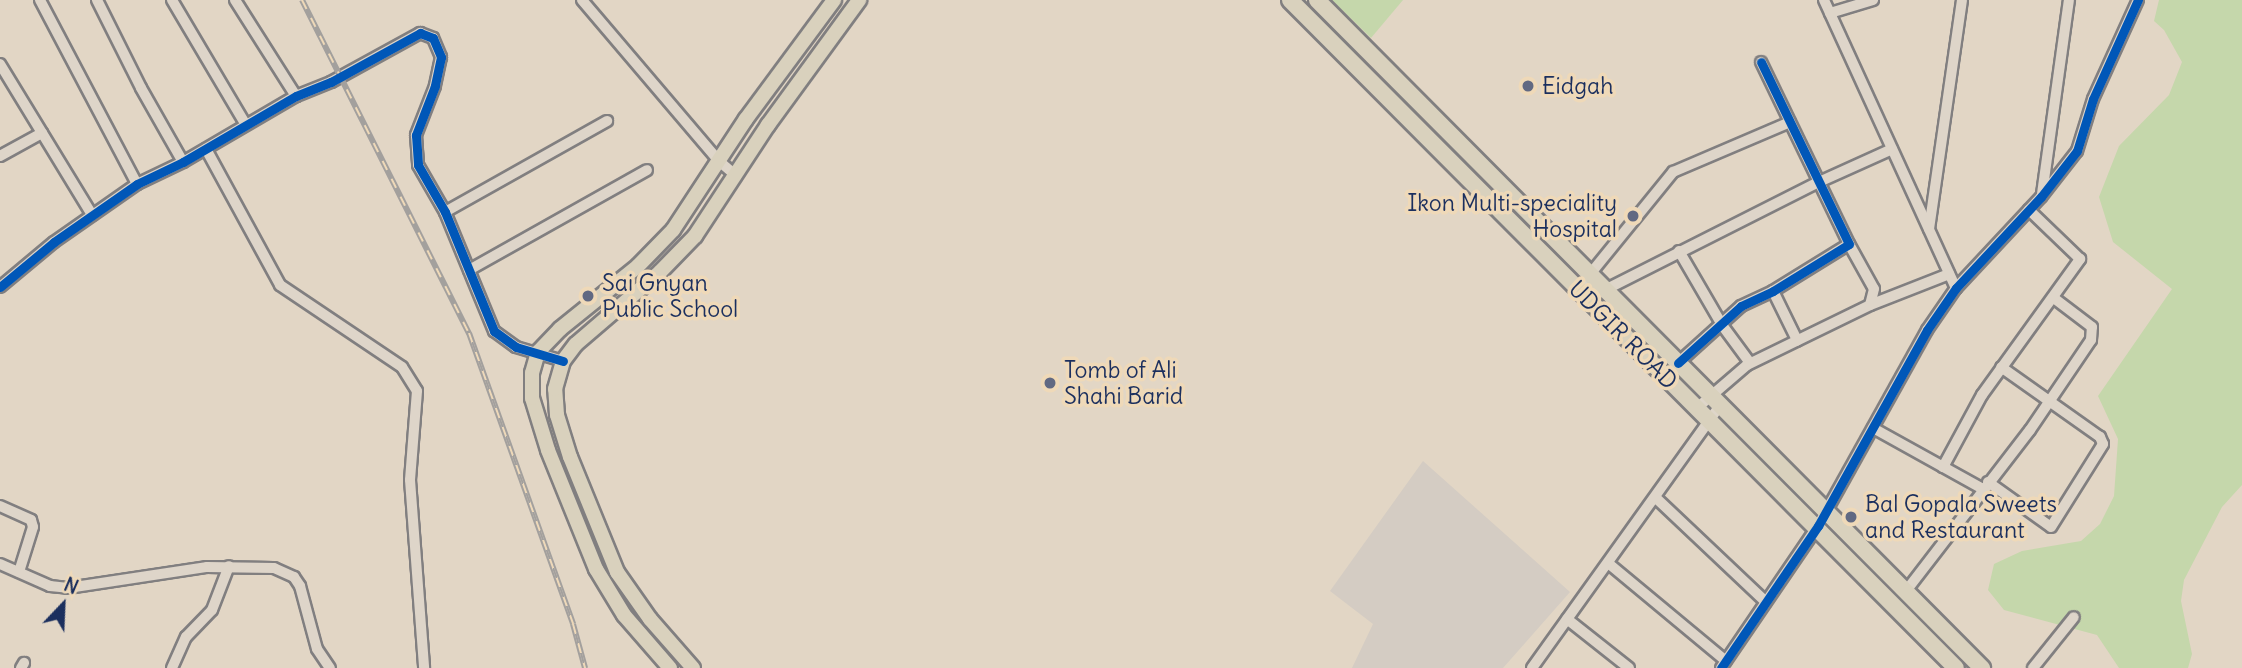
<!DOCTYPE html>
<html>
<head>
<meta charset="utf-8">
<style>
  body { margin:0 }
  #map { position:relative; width:2242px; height:668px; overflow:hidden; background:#e2d6c5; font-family:Delius,sans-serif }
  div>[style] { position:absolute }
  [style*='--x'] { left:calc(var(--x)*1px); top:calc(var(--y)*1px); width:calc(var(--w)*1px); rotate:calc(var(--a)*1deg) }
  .built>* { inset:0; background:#d4ccc3 }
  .green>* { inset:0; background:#c5d7ab }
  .roads { filter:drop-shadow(2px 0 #817f80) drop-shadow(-2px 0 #817f80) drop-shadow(0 2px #817f80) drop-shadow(0 -2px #817f80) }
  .minor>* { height:10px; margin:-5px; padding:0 5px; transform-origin:5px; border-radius:5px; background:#ded5c9 }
  .major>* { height:14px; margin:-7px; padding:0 7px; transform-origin:7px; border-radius:7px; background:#d9d1bd }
  .highway>* { height:16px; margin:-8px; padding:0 8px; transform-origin:8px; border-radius:8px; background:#d9d1bd }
  .rail>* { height:6px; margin-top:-3px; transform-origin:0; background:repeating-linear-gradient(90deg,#efd9b8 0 10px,#a3a09d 0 20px); box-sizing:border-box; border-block:2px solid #a3a09d }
  .cycleway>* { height:9px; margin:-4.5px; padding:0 4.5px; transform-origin:4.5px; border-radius:4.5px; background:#0057b8 }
  .dots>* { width:19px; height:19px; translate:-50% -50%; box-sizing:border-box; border:4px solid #efd9b8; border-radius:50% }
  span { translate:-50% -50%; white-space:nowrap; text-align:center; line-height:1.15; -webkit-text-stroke:7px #efd9b8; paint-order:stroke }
  .poi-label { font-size:23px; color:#1b2f5e }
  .left { translate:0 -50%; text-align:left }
  .right { translate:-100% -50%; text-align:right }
  .street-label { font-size:23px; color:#1b2f5e }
  .north { position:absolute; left:28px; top:570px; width:70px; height:70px; -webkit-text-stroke:5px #efd9b8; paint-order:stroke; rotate:23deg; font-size:19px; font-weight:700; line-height:28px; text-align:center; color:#1b2f5e }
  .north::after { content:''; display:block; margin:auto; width:24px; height:32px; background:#1b2f5e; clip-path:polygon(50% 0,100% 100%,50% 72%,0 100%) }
</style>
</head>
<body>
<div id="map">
  <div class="built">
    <div style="clip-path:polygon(1423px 461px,1570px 592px,1503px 668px,1352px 668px,1373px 624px,1330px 591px)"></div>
  </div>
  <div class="green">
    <div style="clip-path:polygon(1332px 0,1403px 0,1371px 38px)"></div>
    <div style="clip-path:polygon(2159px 0,2242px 0,2242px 485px,2222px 507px,2184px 580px,2181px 601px,2192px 654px,2188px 668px,2119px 668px,2097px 635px,2004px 610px,1988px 590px,1994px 564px,2022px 551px,2081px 541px,2100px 524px,2114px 496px,2118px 439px,2098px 396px,2172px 289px,2113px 242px,2099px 197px,2119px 146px,2169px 95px,2182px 62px,2164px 30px,2154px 21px)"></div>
  </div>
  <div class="roads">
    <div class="minor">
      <div style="--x:40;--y:0;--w:208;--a:62.2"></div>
      <div style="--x:97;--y:0;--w:98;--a:63.4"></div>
      <div style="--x:141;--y:88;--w:85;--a:60.4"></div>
      <div style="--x:172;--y:0;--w:145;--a:59.4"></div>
      <div style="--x:235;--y:0;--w:114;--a:57.6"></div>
      <div style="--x:582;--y:0;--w:211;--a:49.6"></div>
      <div style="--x:719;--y:161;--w:23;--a:41"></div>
      <div style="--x:1824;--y:0;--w:317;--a:65.4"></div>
      <div style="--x:1830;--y:13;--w:45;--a:-16.8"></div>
      <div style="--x:0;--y:64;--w:177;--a:58.6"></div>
      <div style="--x:206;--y:149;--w:155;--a:61.4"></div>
      <div style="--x:280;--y:285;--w:147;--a:33.9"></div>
      <div style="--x:402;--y:367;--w:28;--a:58"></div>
      <div style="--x:417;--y:391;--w:89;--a:94.5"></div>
      <div style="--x:410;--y:480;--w:189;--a:85.7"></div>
      <div style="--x:0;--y:156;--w:48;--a:-28.7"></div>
      <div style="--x:2042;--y:194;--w:196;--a:-82.1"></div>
      <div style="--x:445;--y:212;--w:186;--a:-29.3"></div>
      <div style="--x:1929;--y:229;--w:231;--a:-81.8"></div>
      <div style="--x:1849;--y:244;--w:51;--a:60.9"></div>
      <div style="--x:1874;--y:289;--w:16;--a:104"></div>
      <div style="--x:1679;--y:251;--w:86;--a:59.8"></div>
      <div style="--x:1722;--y:325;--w:47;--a:53.6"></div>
      <div style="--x:469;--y:270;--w:204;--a:-29.3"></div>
      <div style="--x:0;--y:287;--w:70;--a:-39.8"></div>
      <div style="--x:54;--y:242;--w:101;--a:-34.9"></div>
      <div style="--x:137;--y:184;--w:51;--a:-25.6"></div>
      <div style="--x:183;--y:162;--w:131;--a:-30.3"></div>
      <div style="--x:296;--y:96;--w:38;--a:-22"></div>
      <div style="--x:331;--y:82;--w:102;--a:-28.8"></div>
      <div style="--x:420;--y:33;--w:14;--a:21"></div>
      <div style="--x:433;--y:38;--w:21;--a:67"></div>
      <div style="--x:441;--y:57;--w:30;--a:102"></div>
      <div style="--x:435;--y:86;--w:53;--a:111.2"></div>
      <div style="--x:416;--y:135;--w:30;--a:86"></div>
      <div style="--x:418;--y:165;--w:54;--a:60.1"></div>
      <div style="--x:445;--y:212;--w:129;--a:67.6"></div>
      <div style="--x:494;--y:331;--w:27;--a:36"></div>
      <div style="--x:516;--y:347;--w:49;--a:16.6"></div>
      <div style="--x:1578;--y:289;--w:151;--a:-50.9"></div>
      <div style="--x:1673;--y:172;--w:127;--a:-23.1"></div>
      <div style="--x:1773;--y:291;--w:55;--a:63.9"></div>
      <div style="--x:1587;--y:299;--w:260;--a:-26.8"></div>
      <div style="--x:1819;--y:182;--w:80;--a:-24.3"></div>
      <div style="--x:1678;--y:363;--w:85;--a:-42.1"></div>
      <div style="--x:1741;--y:306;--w:35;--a:-25"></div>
      <div style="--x:1773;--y:291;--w:89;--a:-31.7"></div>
      <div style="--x:1849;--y:244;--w:202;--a:-115.8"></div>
      <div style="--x:1697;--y:408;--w:66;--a:-40.7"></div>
      <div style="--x:1747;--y:365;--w:137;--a:-26"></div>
      <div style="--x:1870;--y:305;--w:85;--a:-21.4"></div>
      <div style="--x:1873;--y:428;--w:126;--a:29"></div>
      <div style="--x:1943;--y:467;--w:82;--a:-61.6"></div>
      <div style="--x:1982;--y:395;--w:168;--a:-54.2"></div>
      <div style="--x:2080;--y:259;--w:71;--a:-136.1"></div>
      <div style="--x:1988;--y:482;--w:77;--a:35.5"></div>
      <div style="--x:2051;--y:527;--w:98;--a:-57.9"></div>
      <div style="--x:2103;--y:444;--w:8;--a:-113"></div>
      <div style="--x:2100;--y:437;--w:121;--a:-144.7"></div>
      <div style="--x:1656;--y:498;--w:151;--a:43.4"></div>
      <div style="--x:0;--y:506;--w:34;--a:24"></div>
      <div style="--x:31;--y:520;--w:7;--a:74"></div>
      <div style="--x:33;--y:527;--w:47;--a:107.3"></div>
      <div style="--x:1608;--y:563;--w:153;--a:39.7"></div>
      <div style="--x:0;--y:564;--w:55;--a:23.7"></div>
      <div style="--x:50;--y:586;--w:18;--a:6"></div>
      <div style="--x:68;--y:588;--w:141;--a:-8.6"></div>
      <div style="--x:207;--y:567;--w:67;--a:0.9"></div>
      <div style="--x:274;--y:568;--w:22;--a:24"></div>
      <div style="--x:294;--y:577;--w:11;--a:56"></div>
      <div style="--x:300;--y:586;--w:65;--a:74.9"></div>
      <div style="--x:317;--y:649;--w:23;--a:56"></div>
      <div style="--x:1906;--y:591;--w:203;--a:-52.4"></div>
      <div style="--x:2030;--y:430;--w:109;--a:-55.9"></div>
      <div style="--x:2091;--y:340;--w:13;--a:-86"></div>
      <div style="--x:2092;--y:327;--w:48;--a:-142.7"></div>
      <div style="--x:1567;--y:619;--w:79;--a:38.3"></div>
      <div style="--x:21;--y:668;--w:6;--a:-59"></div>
      <div style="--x:172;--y:668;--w:34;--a:-66"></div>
      <div style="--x:186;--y:637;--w:37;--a:-46"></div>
      <div style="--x:212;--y:610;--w:47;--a:-68.9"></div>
      <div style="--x:1532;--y:668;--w:323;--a:-54.4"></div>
      <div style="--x:1721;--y:668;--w:172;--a:-55.7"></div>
      <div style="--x:1818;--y:526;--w:224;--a:-60.9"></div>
      <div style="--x:1927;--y:330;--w:51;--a:-55.4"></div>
      <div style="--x:1956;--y:288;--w:125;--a:-47"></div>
      <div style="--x:2041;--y:197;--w:58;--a:-52"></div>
      <div style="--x:2077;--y:151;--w:54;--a:-72.9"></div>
      <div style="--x:2093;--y:99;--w:109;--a:-65.6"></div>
      <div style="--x:2033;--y:668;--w:65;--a:-51.2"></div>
    </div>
    <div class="major">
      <div style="--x:670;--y:668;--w:70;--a:-131"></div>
      <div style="--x:624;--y:615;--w:54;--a:-121.3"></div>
      <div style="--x:596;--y:569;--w:128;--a:-112"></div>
      <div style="--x:548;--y:450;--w:54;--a:-107.1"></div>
      <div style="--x:532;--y:398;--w:25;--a:-90"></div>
      <div style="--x:532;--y:373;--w:22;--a:-74"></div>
      <div style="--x:538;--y:352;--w:32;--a:-46"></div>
      <div style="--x:560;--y:329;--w:100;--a:-38.9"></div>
      <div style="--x:638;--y:266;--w:50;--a:-45.8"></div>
      <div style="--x:673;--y:230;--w:133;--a:-56.7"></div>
      <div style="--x:746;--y:119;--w:148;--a:-53.5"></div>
      <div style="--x:693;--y:668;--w:65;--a:-131.3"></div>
      <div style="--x:650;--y:619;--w:57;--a:-125.1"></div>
      <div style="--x:617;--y:572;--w:124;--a:-112.2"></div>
      <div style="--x:570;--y:457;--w:44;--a:-107.2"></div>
      <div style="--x:557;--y:415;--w:26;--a:-94"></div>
      <div style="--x:555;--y:389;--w:29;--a:-74"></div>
      <div style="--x:563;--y:361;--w:21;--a:-53"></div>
      <div style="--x:576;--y:344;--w:111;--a:-40.6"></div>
      <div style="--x:660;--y:272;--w:50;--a:-45.8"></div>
      <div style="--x:695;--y:236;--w:133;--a:-56.7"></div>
      <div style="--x:768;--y:125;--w:155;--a:-53.9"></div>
    </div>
    <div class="highway">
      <div style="--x:1290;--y:0;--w:943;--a:45.09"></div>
      <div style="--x:1317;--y:0;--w:943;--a:45.13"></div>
    </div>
  </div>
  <div class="rail">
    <div style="--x:302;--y:0;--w:373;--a:63.4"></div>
    <div style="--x:469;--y:333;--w:309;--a:70.3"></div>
    <div style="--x:573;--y:624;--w:46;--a:74.7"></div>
  </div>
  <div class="cycleway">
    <div style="--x:0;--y:287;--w:70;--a:-39.8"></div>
    <div style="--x:54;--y:242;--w:101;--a:-34.9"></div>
    <div style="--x:137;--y:184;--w:51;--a:-25.6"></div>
    <div style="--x:183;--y:162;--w:131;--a:-30.3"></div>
    <div style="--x:296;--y:96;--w:38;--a:-22"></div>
    <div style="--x:331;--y:82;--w:102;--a:-28.8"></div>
    <div style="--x:420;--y:33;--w:14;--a:21"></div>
    <div style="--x:433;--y:38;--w:21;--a:67"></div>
    <div style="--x:441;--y:57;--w:30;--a:102"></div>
    <div style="--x:435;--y:86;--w:53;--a:111.2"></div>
    <div style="--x:416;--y:135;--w:30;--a:86"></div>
    <div style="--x:418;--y:165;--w:54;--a:60.1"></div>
    <div style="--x:445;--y:212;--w:129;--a:67.6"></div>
    <div style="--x:494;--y:331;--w:27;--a:36"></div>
    <div style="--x:516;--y:347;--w:49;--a:16.6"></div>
    <div style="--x:1678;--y:363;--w:85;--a:-42.1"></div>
    <div style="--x:1741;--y:306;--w:35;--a:-25"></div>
    <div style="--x:1773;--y:291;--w:89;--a:-31.7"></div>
    <div style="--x:1849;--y:244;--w:202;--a:-115.8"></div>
    <div style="--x:1721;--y:668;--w:172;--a:-55.7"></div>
    <div style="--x:1818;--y:526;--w:224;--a:-60.9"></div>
    <div style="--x:1927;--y:330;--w:51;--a:-55.4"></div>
    <div style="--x:1956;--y:288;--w:125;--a:-47"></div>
    <div style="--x:2041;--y:197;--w:58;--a:-52"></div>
    <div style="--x:2077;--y:151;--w:54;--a:-72.9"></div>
    <div style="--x:2093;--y:99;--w:109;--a:-65.6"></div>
  </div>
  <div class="dots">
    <div style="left:1528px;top:86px;background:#616982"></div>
    <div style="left:1633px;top:216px;background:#616982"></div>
    <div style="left:588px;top:296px;background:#616982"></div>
    <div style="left:1050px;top:383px;background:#616982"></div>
    <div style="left:1851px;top:517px;background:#616982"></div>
  </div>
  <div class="poi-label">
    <span class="left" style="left:1542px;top:86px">Eidgah</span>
    <span class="right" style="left:1617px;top:216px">Ikon Multi-speciality<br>Hospital</span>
    <span class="left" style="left:602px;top:296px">Sai Gnyan<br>Public School</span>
    <span class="left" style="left:1064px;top:383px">Tomb of Ali<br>Shahi Barid</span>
    <span class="left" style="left:1865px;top:517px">Bal Gopala Sweets<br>and Restaurant</span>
  </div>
  <div class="street-label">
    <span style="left:1623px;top:335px;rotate:45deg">UDGIR ROAD</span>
  </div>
  <div class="north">N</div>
</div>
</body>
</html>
